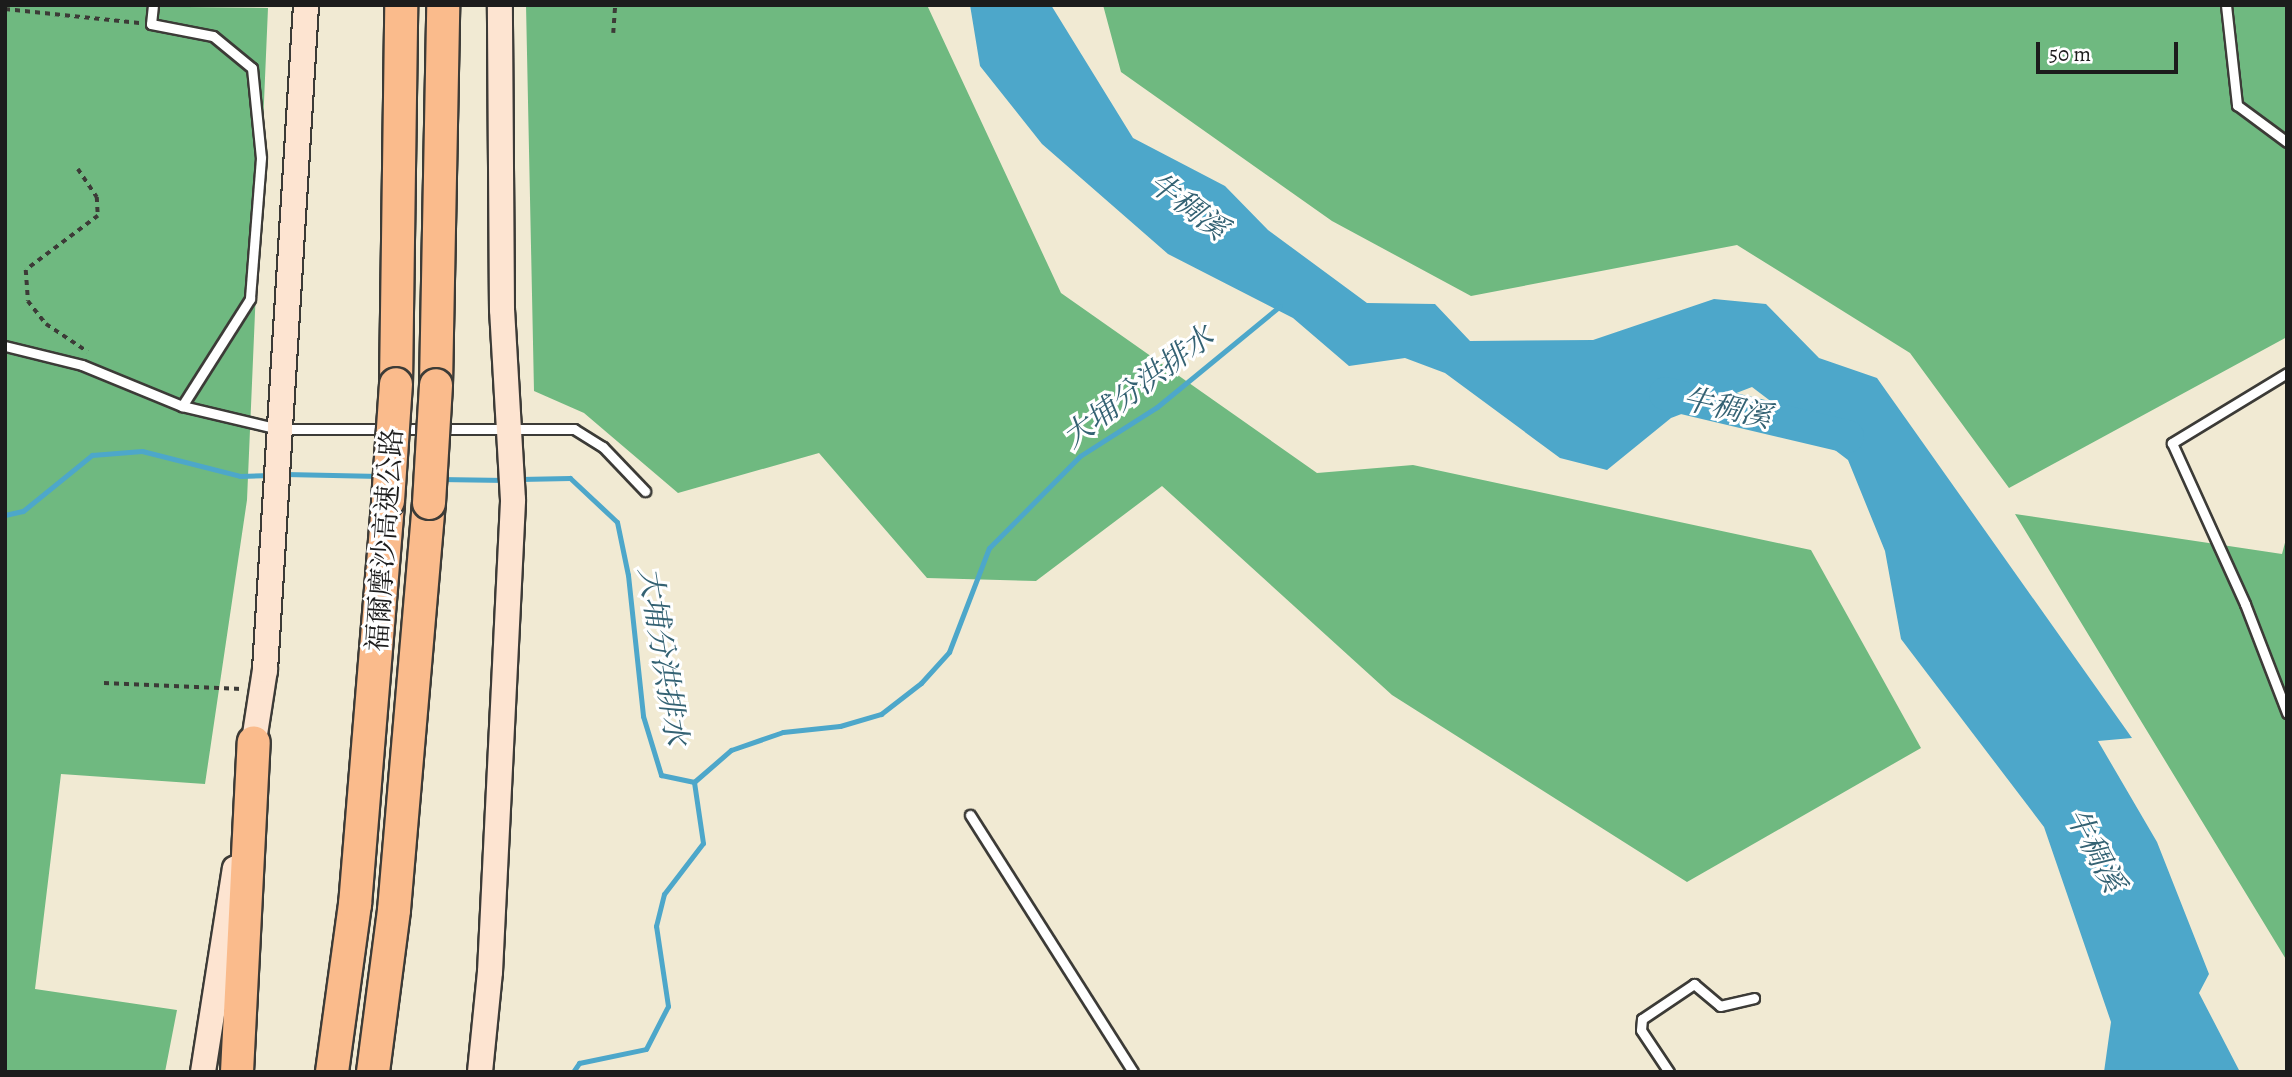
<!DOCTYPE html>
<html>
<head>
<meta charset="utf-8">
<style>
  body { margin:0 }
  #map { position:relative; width:2292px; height:1077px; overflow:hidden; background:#f1ead3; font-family:Alegreya,"Noto Serif TC",serif }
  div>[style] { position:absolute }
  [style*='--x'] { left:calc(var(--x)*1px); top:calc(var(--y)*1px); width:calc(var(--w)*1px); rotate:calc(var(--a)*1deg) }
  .forest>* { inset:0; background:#6fb980 }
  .water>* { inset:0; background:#4da7ca }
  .stream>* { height:5px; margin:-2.5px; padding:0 2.5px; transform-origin:2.5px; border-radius:2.5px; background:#4da7ca }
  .river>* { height:33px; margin:-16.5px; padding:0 16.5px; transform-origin:16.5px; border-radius:16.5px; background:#4da7ca }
  .path>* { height:3.5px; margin-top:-1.75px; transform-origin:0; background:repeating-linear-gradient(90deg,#3c3b37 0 5px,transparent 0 10px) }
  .roads { filter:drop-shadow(2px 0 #3c3b37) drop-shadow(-2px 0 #3c3b37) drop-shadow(0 2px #3c3b37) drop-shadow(0 -2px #3c3b37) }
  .lane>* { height:9px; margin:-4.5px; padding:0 4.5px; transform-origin:4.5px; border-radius:4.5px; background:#fff }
  .secondary>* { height:24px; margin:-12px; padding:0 12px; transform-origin:12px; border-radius:12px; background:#fde4d1 }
  .highway>* { height:32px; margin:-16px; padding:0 16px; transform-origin:16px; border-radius:16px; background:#fabb8c }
  .bridges { filter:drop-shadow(2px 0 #3c3b37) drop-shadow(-2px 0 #3c3b37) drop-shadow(0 2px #3c3b37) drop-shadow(0 -2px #3c3b37) }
  .highway-bridge>* { height:32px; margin:-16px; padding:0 16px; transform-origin:16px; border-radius:16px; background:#fabb8c }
  span { translate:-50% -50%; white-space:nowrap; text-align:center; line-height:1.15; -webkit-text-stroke:6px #fff; paint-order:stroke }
  .street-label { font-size:28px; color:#1c1c1c }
  .water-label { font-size:30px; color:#346273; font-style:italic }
  .frame { position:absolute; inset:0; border:7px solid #1c1c1c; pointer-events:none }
  .scale { position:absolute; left:2036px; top:42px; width:142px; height:32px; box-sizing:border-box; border:4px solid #1c1c1c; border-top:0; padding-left:9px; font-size:21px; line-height:24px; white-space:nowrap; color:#1c1c1c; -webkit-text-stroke:5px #fff; paint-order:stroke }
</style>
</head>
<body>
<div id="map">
  <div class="forest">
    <div style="clip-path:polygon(5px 5px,268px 8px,247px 500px,205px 784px,61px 774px,35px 989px,177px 1010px,165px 1072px,5px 1072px)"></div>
    <div style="clip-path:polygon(526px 5px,927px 5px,1061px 293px,1317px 473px,1413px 465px,1811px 550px,1921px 748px,1687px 882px,1392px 695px,1162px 486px,1036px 581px,927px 578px,819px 453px,678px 493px,584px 413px,534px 391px)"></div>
    <div style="clip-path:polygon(1103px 5px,2287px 5px,2287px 337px,2009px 488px,1910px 353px,1737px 245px,1471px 296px,1332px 221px,1121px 72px)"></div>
    <div style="clip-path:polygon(2015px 514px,2282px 554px,2287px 535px,2287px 961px)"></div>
  </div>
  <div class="water">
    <div style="clip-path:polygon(970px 5px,1051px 5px,1133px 138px,1225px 186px,1268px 230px,1367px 303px,1435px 304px,1470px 341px,1593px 340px,1714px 299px,1766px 304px,1819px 358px,1877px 378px,2132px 738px,2098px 741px,2157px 842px,2209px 974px,2199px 993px,2240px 1072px,2104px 1072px,2111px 1022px,2044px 827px,1901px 639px,1885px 551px,1848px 460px,1752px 387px,1671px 418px,1607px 470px,1560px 458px,1445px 373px,1405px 358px,1349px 366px,1293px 318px,1168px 254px,1042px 144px,980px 66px)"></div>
  </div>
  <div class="stream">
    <div style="--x:285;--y:474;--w:95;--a:1.2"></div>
    <div style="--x:439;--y:479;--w:67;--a:0.9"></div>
    <div style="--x:520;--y:479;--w:50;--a:-1.1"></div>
    <div style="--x:570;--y:478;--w:64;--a:43.1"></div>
    <div style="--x:617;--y:522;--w:54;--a:78.3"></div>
    <div style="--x:628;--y:575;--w:142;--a:83.9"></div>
    <div style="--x:643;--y:716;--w:62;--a:73"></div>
    <div style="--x:661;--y:775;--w:34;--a:12"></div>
    <div style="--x:694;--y:782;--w:49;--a:-40.9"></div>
    <div style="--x:731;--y:750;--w:55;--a:-19.1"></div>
    <div style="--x:783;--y:732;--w:57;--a:-6"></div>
    <div style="--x:840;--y:726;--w:43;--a:-16.3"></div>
    <div style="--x:881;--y:714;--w:51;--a:-37.8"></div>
    <div style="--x:921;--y:683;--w:42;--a:-47.9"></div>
    <div style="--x:949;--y:652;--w:111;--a:-69"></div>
    <div style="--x:989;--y:548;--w:129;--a:-45.3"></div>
    <div style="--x:1080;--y:456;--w:91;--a:-32.5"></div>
    <div style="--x:1157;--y:407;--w:159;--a:-39.4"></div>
    <div style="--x:5;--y:515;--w:18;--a:-13"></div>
    <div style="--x:23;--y:511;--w:89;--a:-39.1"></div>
    <div style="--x:92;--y:455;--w:50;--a:-4.6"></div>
    <div style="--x:142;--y:451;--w:101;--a:14.3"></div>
    <div style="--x:240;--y:476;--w:32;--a:-2"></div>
    <div style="--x:573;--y:1072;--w:11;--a:-56"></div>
    <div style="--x:579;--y:1063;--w:68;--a:-11.8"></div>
    <div style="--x:646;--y:1049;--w:48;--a:-62.9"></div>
    <div style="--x:668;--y:1006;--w:81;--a:-98.5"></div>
    <div style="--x:656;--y:926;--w:33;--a:-76"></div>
    <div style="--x:664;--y:894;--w:64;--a:-52.6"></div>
    <div style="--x:703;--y:843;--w:62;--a:-98.4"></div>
  </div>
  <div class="river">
    <div style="--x:1665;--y:393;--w:187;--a:13.3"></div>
  </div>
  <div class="path">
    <div style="--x:5;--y:9;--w:135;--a:6"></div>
    <div style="--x:613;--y:33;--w:28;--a:-86"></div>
    <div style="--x:78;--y:169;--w:34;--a:56"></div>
    <div style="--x:97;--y:197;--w:19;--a:87"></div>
    <div style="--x:98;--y:216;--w:90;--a:143.1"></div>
    <div style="--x:26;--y:270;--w:31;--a:86"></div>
    <div style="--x:28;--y:301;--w:29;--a:52"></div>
    <div style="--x:46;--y:324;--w:50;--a:33.7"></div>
    <div style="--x:104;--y:683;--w:138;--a:2.5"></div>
  </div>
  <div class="roads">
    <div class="lane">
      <div style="--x:153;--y:5;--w:19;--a:96"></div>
      <div style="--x:151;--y:24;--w:63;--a:11"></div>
      <div style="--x:213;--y:36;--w:50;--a:39.4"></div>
      <div style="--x:252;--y:68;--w:90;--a:84.3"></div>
      <div style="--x:261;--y:158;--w:141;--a:94.5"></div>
      <div style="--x:250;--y:299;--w:127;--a:122.4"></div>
      <div style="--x:2226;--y:5;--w:101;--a:83.7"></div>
      <div style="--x:2237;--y:105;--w:62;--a:36.5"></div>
      <div style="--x:5;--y:346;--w:79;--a:13.9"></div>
      <div style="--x:82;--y:365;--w:108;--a:22.3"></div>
      <div style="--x:182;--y:406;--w:100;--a:13.3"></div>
      <div style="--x:279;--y:429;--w:295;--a:0"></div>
      <div style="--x:574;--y:429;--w:34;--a:32"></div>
      <div style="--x:603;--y:447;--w:61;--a:46.3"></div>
      <div style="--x:2287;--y:373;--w:135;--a:148.7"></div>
      <div style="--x:2172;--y:443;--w:177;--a:65.6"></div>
      <div style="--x:2245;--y:604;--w:117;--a:68.9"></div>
      <div style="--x:970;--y:815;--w:304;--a:57.6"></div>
      <div style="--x:1669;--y:1072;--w:50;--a:-123.7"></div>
      <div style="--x:1641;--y:1030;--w:11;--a:-85"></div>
      <div style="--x:1642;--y:1019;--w:63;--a:-33.9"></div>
      <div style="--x:1694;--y:984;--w:34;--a:40"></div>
      <div style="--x:1720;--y:1006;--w:35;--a:-13"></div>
    </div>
    <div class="secondary">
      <div style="--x:251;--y:760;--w:91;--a:-81.2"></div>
      <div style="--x:265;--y:670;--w:666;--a:-86.47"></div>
      <div style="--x:203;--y:1072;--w:206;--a:-81.1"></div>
      <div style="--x:480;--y:1072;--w:100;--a:-84.3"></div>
      <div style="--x:490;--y:972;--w:473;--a:-87.2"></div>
      <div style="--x:513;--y:500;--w:190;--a:-93.3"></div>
      <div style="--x:502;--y:310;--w:305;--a:-90.4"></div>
    </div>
    <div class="highway">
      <div style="--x:396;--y:384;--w:379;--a:-89.2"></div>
      <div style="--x:436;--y:385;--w:380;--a:-88.9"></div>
      <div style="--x:237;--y:1072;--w:330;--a:-87.1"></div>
      <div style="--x:332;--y:1072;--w:169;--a:-82.2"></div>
      <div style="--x:355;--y:905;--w:405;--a:-85.3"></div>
      <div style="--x:373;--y:1072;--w:163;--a:-82.6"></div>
      <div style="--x:394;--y:910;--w:409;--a:-85.1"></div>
    </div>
  </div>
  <div class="bridges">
    <div class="highway-bridge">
      <div style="--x:388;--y:501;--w:117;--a:-86.1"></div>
      <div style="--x:429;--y:503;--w:118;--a:-86.6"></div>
    </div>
  </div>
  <div class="street-label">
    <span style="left:385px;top:540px;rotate:-86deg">福爾摩沙高速公路</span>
  </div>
  <div class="water-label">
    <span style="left:1188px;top:206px;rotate:37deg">牛稠溪</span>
    <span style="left:1138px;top:387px;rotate:-37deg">大埔分洪排水</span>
    <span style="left:1727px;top:408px;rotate:13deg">牛稠溪</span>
    <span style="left:663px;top:656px;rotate:81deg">大埔分洪排水</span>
    <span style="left:2095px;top:850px;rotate:62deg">牛稠溪</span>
  </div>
  <div class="frame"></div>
  <div class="scale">50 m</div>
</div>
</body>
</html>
